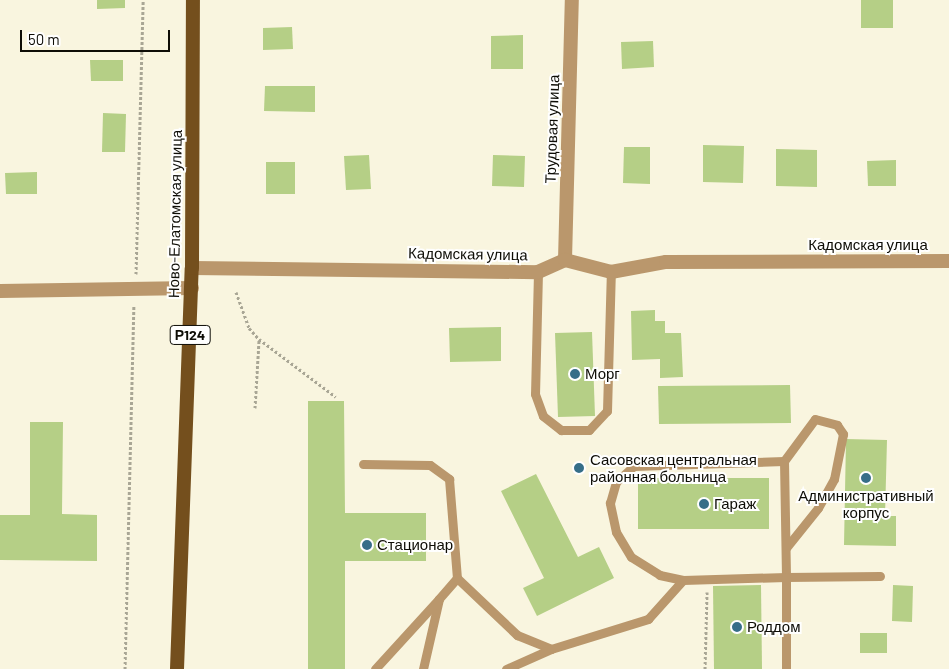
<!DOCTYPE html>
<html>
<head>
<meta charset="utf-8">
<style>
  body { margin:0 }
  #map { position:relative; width:949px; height:669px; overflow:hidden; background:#f9f5df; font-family:Barlow,sans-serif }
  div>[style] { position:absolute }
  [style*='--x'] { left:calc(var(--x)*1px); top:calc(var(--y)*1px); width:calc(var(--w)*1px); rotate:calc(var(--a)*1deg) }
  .building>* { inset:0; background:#b5cf86 }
  .path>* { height:3px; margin-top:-1.5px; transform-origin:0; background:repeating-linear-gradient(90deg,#a9a695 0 2.5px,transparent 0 5px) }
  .service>* { height:9px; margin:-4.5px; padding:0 4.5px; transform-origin:4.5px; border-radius:4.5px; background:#ba976c }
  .minor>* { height:14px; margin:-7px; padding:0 7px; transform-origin:7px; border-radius:7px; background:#ba976c }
  .primary>* { height:14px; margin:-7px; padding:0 7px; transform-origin:7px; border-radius:7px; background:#744f1d }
  .dots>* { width:14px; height:14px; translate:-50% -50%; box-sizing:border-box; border:2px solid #fff; border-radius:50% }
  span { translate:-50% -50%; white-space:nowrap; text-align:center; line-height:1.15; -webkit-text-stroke:4px #fff; paint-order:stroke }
  .shield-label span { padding:1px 4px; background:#fff; border:1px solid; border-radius:4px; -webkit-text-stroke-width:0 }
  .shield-label { font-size:14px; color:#0e0d06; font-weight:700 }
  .street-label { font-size:15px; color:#0e0d06 }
  .poi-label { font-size:15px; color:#0e0d06 }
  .left { translate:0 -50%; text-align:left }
  .scale { position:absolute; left:20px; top:30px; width:150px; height:22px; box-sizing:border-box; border:2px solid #0e0d06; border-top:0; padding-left:6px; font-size:15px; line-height:18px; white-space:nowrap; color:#0e0d06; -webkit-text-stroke:4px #fff; paint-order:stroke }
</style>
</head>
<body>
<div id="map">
  <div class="building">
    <div style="clip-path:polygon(97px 0,125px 0,125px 8px,97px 9px)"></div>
    <div style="clip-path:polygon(861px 0,893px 0,893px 28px,861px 28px)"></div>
    <div style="clip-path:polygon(292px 27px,293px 49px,263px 50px,263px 28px)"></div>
    <div style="clip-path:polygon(523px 35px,523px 69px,491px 69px,491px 36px)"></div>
    <div style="clip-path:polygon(653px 41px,654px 67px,622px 69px,621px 42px)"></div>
    <div style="clip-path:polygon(90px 60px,123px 60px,123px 81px,91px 81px)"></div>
    <div style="clip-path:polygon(265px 86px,315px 86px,315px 112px,264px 111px)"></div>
    <div style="clip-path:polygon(103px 113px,126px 114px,125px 152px,102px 152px)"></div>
    <div style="clip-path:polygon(703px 145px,744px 146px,743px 183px,703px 182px)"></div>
    <div style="clip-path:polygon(624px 147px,650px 147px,650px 184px,623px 183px)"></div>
    <div style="clip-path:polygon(776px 149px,817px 150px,817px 187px,776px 186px)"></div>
    <div style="clip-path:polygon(369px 155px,371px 189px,346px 190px,344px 156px)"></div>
    <div style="clip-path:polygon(493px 155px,525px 156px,524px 187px,492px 186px)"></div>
    <div style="clip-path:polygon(896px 160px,896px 186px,868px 186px,867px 161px)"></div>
    <div style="clip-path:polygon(266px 162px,295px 162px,295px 194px,266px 194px)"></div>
    <div style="clip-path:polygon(37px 172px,37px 194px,6px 194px,5px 173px)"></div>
    <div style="clip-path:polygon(655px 310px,655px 321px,665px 321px,665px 333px,681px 333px,683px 377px,660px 378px,660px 359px,632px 360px,631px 311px)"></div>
    <div style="clip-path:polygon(501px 327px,501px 361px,450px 362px,449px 328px)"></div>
    <div style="clip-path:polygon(592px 332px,595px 416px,558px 417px,555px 333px)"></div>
    <div style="clip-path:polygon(790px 385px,791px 423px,659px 424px,658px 386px)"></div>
    <div style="clip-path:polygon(308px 401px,344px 401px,345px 513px,426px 513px,426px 561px,345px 561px,345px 669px,308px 669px)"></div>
    <div style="clip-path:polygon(30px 422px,63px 422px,62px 514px,97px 515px,97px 561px,0 560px,0 515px,30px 515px)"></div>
    <div style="clip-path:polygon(846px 439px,887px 440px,885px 516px,896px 516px,896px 546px,844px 545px)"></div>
    <div style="clip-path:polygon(536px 474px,578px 557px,599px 547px,614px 578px,537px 616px,523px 588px,544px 578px,501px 491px)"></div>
    <div style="clip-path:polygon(638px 478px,769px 478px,769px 529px,638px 529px)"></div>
    <div style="clip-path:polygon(761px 585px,762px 669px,714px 669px,713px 586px)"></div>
    <div style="clip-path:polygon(893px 585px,913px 586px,912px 622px,892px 621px)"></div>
    <div style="clip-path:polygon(860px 633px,887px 633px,887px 653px,860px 653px)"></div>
  </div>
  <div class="path">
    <div style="--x:136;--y:274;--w:274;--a:-88.5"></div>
    <div style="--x:236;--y:292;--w:38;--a:70"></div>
    <div style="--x:249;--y:328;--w:15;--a:48"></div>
    <div style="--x:259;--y:339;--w:96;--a:37"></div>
    <div style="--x:255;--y:408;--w:68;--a:-86.6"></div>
    <div style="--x:125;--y:669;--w:364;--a:-88.6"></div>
    <div style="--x:705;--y:669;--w:77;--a:-88.5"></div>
  </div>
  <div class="service">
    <div style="--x:538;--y:272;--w:122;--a:91.4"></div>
    <div style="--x:535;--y:394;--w:23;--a:70"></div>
    <div style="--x:543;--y:416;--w:23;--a:38"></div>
    <div style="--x:561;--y:430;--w:28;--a:0"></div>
    <div style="--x:589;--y:430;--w:26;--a:-47"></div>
    <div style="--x:607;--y:411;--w:139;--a:-88.4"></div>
    <div style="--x:784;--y:461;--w:52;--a:-53.6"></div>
    <div style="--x:815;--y:419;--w:23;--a:15"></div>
    <div style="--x:837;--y:425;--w:11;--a:56"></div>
    <div style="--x:843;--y:434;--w:46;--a:101.3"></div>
    <div style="--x:834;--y:479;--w:33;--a:119"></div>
    <div style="--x:818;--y:508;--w:51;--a:128.7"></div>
    <div style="--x:363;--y:464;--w:67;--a:0.9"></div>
    <div style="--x:430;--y:465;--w:24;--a:36"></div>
    <div style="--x:449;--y:479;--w:99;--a:85.4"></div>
    <div style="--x:457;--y:578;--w:28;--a:131"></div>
    <div style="--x:439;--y:599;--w:72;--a:102.9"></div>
    <div style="--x:457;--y:578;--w:83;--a:43.5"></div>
    <div style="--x:517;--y:635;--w:37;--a:22"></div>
    <div style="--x:683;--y:580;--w:24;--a:-168"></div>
    <div style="--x:660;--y:575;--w:34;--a:-148"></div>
    <div style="--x:631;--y:557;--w:29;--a:-121"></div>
    <div style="--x:616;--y:532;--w:30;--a:-102"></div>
    <div style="--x:610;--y:503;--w:22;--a:-74"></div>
    <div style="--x:616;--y:482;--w:24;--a:-42"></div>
    <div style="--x:634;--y:466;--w:150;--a:-1.9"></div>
    <div style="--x:784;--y:461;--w:116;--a:89"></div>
    <div style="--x:786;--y:577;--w:94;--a:-0.6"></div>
    <div style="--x:375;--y:669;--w:95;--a:-47.6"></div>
    <div style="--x:506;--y:669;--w:49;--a:-24"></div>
    <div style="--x:551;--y:649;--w:102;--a:-17.2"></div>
    <div style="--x:648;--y:619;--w:52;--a:-48.1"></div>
    <div style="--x:683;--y:580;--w:103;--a:-1.7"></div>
    <div style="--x:786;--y:577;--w:92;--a:90"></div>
  </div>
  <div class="minor">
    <div style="--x:565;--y:260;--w:260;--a:-88.5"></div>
    <div style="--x:192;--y:268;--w:346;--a:0.7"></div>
    <div style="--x:538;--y:272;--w:30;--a:-24"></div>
    <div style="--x:565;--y:260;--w:48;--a:14.6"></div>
    <div style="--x:611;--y:272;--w:56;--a:-10.3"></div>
    <div style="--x:666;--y:262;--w:283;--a:-0.2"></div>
    <div style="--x:0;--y:291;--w:192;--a:-0.9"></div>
  </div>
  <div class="primary">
    <div style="--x:177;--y:669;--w:401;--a:-87.9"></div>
    <div style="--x:192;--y:268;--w:268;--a:-89.8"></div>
  </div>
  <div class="dots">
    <div style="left:575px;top:374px;background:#366e88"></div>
    <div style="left:579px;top:468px;background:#366e88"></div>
    <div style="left:866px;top:478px;background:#366e88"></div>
    <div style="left:704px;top:504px;background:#366e88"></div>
    <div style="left:367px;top:545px;background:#366e88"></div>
    <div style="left:737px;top:627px;background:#366e88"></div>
  </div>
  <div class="shield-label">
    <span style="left:190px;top:335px">Р124</span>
  </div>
  <div class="street-label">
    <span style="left:552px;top:129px;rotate:-88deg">Трудовая улица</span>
    <span style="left:175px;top:214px;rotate:-89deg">Ново-Елатомская улица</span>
    <span style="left:868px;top:245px">Кадомская улица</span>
    <span style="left:468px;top:254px;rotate:1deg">Кадомская улица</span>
  </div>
  <div class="poi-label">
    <span class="left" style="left:585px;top:374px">Морг</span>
    <span class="left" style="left:590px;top:468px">Сасовская центральная<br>районная больница</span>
    <span style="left:866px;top:504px">Административный<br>корпус</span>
    <span class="left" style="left:714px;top:504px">Гараж</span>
    <span class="left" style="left:377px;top:545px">Стационар</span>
    <span class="left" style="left:747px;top:627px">Роддом</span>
  </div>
  <div class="scale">50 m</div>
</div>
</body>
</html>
